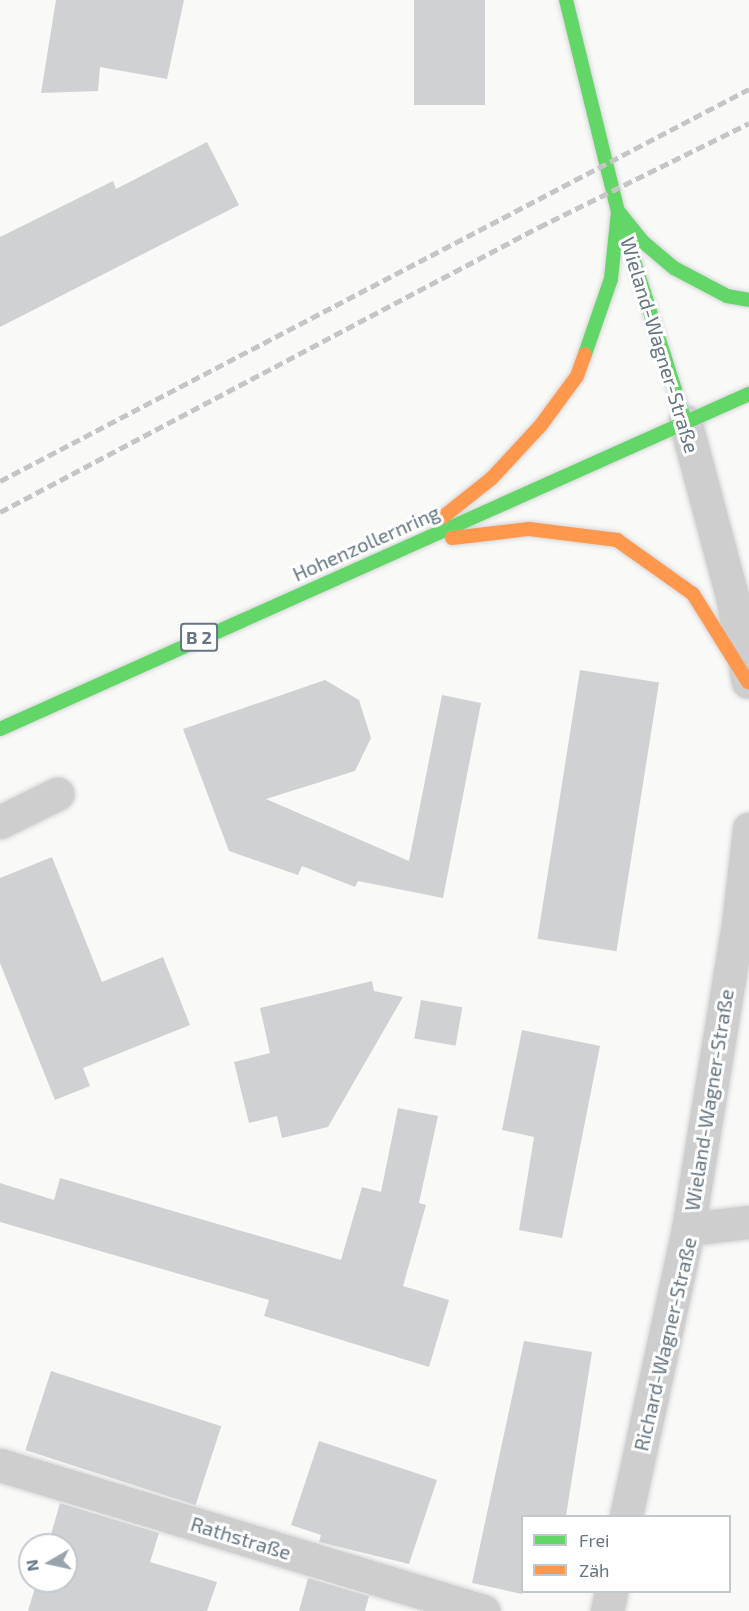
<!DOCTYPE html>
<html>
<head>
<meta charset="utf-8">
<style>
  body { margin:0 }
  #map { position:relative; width:749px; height:1611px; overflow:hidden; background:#f9f9f8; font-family:"Exo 2",sans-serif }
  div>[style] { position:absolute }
  .building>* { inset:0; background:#d0d1d2; transform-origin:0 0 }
  .roads { filter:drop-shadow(0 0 2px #d5d6d7) drop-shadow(0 0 2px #d5d6d7) }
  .street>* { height:33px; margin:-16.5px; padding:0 16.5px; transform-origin:16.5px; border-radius:16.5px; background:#cececf }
  .fast>* { height:14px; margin:-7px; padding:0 7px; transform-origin:7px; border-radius:7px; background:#63d668 }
  .slow>* { height:14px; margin:-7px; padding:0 7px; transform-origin:7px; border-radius:7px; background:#ff974d }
  .rail>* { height:4.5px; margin-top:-2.25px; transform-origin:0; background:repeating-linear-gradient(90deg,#c3c5c6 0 9px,transparent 0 13.5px) }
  span { translate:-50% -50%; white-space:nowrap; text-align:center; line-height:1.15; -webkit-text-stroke:6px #fff; paint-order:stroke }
  .shield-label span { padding:2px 4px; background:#fff; border:2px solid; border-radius:4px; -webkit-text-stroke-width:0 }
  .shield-label { font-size:18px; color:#657582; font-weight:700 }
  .street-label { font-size:20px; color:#657582 }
  .legend { position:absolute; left:521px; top:1515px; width:210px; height:78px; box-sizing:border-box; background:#fff; border:2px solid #c1c8cd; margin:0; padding:8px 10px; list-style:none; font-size:18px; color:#657582 }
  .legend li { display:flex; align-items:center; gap:12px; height:30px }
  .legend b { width:30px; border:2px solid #c1c8cd }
  .north { position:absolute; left:18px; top:1533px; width:60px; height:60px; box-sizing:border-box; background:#fff; border:2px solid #c1c8cd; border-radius:50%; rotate:261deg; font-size:16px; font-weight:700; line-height:24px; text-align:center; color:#657582 }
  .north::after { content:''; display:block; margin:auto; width:21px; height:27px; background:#99a3ab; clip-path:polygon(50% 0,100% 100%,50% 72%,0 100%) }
</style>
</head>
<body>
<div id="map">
  <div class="building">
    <div style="clip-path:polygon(56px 0,184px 0,167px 79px,100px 67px,98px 91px,41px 93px)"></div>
    <div style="left:414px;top:0;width:71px;height:105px"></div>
    <div style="clip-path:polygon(207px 142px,239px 205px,0 327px,0 237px,113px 181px,116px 189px)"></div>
    <div style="left:580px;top:670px;width:80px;height:272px;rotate:9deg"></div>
    <div style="clip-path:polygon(325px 680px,359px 700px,371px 738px,355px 771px,266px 799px,409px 861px,442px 695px,481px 703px,443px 898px,358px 881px,355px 887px,302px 866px,298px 875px,229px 851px,183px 729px)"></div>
    <div style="clip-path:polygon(52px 857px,102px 982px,163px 957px,190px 1025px,83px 1068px,90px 1086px,55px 1100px,0 963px,0 878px)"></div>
    <div style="clip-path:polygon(372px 981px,374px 991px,403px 997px,328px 1127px,282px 1138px,277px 1116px,249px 1123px,234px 1062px,270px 1053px,260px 1008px)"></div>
    <div style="left:421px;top:1000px;width:42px;height:39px;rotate:10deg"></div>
    <div style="clip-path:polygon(522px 1030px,600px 1046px,562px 1238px,519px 1230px,534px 1137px,502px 1130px)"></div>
    <div style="clip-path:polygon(398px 1108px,438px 1116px,419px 1203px,426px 1205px,403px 1286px,449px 1300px,429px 1367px,264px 1316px,269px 1300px,0 1222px,0 1183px,54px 1200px,60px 1178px,341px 1260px,362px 1187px,381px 1192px)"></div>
    <div style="clip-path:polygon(524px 1341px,592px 1352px,566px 1516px,522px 1516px,522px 1594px,472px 1583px)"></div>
    <div style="left:51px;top:1371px;width:179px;height:83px;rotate:18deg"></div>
    <div style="clip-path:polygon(319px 1441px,437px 1480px,409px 1564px,319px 1542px,321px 1535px,291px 1525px)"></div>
    <div style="clip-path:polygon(60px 1503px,159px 1533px,150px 1562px,217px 1582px,207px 1611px,28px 1611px,37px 1581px,66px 1581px,66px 1545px,48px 1545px)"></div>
    <div style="clip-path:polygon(308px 1578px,369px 1596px,365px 1611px,299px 1611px)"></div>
  </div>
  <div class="roads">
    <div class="street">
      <div style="left:685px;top:421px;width:181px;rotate:75deg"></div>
      <div style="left:732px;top:596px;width:87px;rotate:79.5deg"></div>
      <div style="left:0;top:822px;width:64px;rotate:-26.2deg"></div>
      <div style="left:688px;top:1229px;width:61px;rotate:-6.5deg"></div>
      <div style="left:0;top:1465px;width:505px;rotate:16.82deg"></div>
      <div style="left:626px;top:1516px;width:294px;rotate:-77.8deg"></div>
      <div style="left:688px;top:1229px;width:309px;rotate:-80.7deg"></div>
      <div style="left:738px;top:924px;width:96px;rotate:-83.4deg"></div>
      <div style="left:607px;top:1611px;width:19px;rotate:-78deg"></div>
    </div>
    <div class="fast">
      <div style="left:566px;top:0;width:217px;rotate:76.2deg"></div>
      <div style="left:618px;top:211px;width:220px;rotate:72.3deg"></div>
      <div style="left:618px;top:211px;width:38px;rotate:51deg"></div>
      <div style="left:642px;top:241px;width:42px;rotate:40.2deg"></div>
      <div style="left:674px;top:268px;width:60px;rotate:27.8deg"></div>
      <div style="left:727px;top:296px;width:22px;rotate:10deg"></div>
      <div style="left:585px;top:354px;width:79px;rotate:-70.9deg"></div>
      <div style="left:611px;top:279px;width:68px;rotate:-84.1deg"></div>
      <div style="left:0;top:729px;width:821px;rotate:-24.1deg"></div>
    </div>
    <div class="slow">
      <div style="left:443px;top:517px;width:61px;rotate:-38.4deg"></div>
      <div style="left:491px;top:479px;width:74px;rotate:-47.2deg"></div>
      <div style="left:541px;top:425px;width:61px;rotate:-53.7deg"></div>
      <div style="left:577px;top:376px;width:23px;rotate:-70deg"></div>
      <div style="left:452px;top:538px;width:78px;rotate:-6.7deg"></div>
      <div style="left:529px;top:529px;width:89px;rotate:7.1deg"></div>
      <div style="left:617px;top:540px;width:93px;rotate:35.4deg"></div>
      <div style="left:693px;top:594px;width:104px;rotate:58deg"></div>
    </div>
  </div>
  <div class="rail">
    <div style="left:0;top:481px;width:845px;rotate:-27.63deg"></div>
    <div style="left:0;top:512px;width:610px;rotate:-27.87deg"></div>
    <div style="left:539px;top:227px;width:234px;rotate:-26.3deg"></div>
  </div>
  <div class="shield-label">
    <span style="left:199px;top:637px">B 2</span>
  </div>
  <div class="street-label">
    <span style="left:660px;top:345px;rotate:73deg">Wieland-Wagner-Straße</span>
    <span style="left:366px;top:543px;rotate:-24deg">Hohenzollernring</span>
    <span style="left:709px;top:1100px;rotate:-81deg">Wieland-Wagner-Straße</span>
    <span style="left:665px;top:1344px;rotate:-77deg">Richard-Wagner-Straße</span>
    <span style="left:241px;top:1538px;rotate:17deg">Rathstraße</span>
  </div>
  <ul class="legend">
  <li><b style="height:8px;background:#63d668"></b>Frei</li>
  <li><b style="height:8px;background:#ff974d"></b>Zäh</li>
  </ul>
  <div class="north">N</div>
</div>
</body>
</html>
